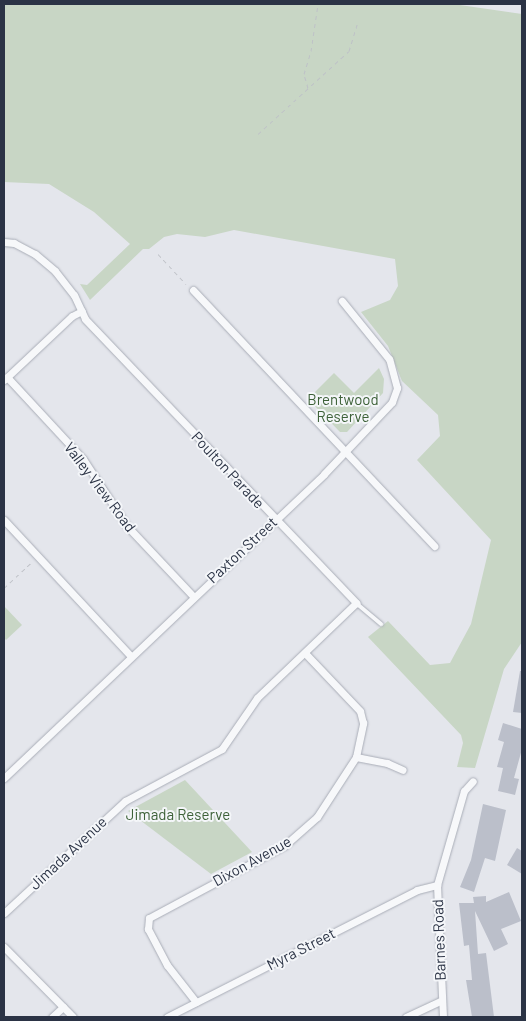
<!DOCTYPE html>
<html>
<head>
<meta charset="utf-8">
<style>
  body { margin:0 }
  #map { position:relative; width:526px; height:1021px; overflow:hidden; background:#e4e6ec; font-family:Barlow,sans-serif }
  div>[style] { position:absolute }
  .green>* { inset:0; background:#c8d6c5 }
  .building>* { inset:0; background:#bbbfca }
  .path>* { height:1px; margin-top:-0.5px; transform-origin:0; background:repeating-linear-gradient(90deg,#bec1c7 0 4px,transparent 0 8px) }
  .roads { filter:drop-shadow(0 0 1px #a9adb7) drop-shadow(0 0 1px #a9adb7) }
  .service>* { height:4px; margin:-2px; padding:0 2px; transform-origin:2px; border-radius:2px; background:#f7f8fa }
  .minor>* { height:7px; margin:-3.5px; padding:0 3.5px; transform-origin:3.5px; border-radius:3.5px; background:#f7f8fa }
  span { translate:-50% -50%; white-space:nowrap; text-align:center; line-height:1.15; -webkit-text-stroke:4px #f4f6f9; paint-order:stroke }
  .park-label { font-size:15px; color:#3d6138 }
  .street-label { font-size:15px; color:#2b3345 }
  .frame { position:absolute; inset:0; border:5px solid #2b3345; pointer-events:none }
</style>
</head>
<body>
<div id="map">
  <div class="green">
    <div style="clip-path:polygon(4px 4px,453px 4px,522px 14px,522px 642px,504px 669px,475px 768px,457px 767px,463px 743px,461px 735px,368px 637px,388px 621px,430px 665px,450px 663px,471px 624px,491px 540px,417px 460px,440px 436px,438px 415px,402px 381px,388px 346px,361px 312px,390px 300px,398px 286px,395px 259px,234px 230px,205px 237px,177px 234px,164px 237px,149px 249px,143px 249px,90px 300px,80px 284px,87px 285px,130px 244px,94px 212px,49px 184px,4px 182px)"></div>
    <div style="clip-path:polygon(379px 368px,384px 379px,383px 393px,347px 432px,340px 432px,308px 399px,334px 373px,354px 393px)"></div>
    <div style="clip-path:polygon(4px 606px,22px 625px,6px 640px,4px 638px)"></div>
    <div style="clip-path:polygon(185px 780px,252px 852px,211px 874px,128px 811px)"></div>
  </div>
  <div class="building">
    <div style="clip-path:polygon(520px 671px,522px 671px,522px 713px,513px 712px)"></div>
    <div style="clip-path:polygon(503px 723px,522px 729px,522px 749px,514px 778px,519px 779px,515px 795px,498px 791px,503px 768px,497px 767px,504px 742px,498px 740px)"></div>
    <div style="clip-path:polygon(483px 804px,506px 810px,495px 861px,485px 858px,474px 892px,460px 887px,471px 860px)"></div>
    <div style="clip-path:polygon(517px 848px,522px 851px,522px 874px,507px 865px)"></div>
    <div style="clip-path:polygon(509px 892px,521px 921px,501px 929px,508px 944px,494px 951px,475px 911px,478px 954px,486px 953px,494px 1017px,472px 1017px,466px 980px,472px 980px,469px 945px,464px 946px,459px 903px,474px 903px,473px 897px,486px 896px,486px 902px)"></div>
  </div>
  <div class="path">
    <div style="left:308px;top:88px;width:15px;rotate:-106deg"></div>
    <div style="left:304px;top:74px;width:24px;rotate:-73deg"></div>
    <div style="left:311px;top:51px;width:48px;rotate:-81.5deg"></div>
    <div style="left:258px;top:134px;width:123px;rotate:-42.4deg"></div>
    <div style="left:349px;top:51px;width:31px;rotate:-73deg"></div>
    <div style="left:158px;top:254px;width:41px;rotate:47deg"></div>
    <div style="left:4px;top:588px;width:38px;rotate:-43deg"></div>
  </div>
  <div class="roads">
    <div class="service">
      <div style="left:356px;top:603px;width:33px;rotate:40deg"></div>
    </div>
    <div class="minor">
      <div style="left:4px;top:242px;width:10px;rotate:6deg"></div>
      <div style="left:14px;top:243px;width:24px;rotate:28deg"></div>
      <div style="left:35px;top:254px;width:26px;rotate:40deg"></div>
      <div style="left:55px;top:271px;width:31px;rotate:52deg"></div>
      <div style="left:74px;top:295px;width:26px;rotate:65deg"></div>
      <div style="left:85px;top:319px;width:393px;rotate:46.3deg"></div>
      <div style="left:356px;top:603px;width:137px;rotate:136.2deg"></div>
      <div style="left:257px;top:698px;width:62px;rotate:124.5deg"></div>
      <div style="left:222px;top:749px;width:110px;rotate:151.8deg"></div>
      <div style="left:125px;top:801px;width:165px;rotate:137.2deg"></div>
      <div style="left:193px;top:290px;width:352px;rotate:46.7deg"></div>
      <div style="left:7px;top:377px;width:112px;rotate:47.2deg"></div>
      <div style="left:83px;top:459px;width:80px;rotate:56.7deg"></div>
      <div style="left:127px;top:526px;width:96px;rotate:46.7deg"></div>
      <div style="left:4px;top:380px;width:93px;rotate:-43.3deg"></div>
      <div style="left:72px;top:316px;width:11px;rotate:-27deg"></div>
      <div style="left:4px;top:520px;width:186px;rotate:47deg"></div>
      <div style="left:356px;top:757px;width:32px;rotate:11deg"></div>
      <div style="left:387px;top:763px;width:17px;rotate:24deg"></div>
      <div style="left:4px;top:778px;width:441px;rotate:-43.5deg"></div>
      <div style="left:324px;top:474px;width:99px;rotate:-46.6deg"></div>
      <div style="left:392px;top:402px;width:15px;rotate:-70deg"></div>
      <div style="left:397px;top:388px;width:30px;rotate:-105deg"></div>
      <div style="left:389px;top:359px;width:75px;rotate:-129deg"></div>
      <div style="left:4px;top:947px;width:98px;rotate:45.4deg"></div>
      <div style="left:196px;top:1002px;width:47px;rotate:-128.1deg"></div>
      <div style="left:167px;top:965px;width:41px;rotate:-117.8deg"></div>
      <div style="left:148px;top:929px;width:11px;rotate:-85deg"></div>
      <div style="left:149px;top:918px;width:153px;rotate:-28.1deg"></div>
      <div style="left:284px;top:846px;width:44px;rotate:-41.3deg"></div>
      <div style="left:317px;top:817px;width:72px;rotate:-57deg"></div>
      <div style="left:356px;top:757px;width:35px;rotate:-78deg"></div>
      <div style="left:363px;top:723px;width:12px;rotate:-104deg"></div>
      <div style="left:360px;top:711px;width:80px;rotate:-133.5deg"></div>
      <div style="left:52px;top:1017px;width:15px;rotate:-42deg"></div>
      <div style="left:167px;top:1017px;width:280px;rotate:-26.9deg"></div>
      <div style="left:417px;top:890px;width:21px;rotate:-14deg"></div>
      <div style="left:406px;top:1017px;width:38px;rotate:-25deg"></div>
      <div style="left:443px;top:1017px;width:132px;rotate:-92.6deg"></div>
      <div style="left:437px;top:885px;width:98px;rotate:-74deg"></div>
      <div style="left:464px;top:791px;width:13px;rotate:-48deg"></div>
    </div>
  </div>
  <div class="park-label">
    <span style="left:343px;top:408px">Brentwood<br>Reserve</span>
    <span style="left:178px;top:815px">Jimada Reserve</span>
  </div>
  <div class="street-label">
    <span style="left:228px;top:470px;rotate:47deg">Poulton Parade</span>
    <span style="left:100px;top:487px;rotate:53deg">Valley View Road</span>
    <span style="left:242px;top:550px;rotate:-43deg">Paxton Street</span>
    <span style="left:68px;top:853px;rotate:-43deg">Jimada Avenue</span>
    <span style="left:252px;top:861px;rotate:-29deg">Dixon Avenue</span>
    <span style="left:439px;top:940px;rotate:-92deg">Barnes Road</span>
    <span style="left:301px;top:949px;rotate:-27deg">Myra Street</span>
  </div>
  <div class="frame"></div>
</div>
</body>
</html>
